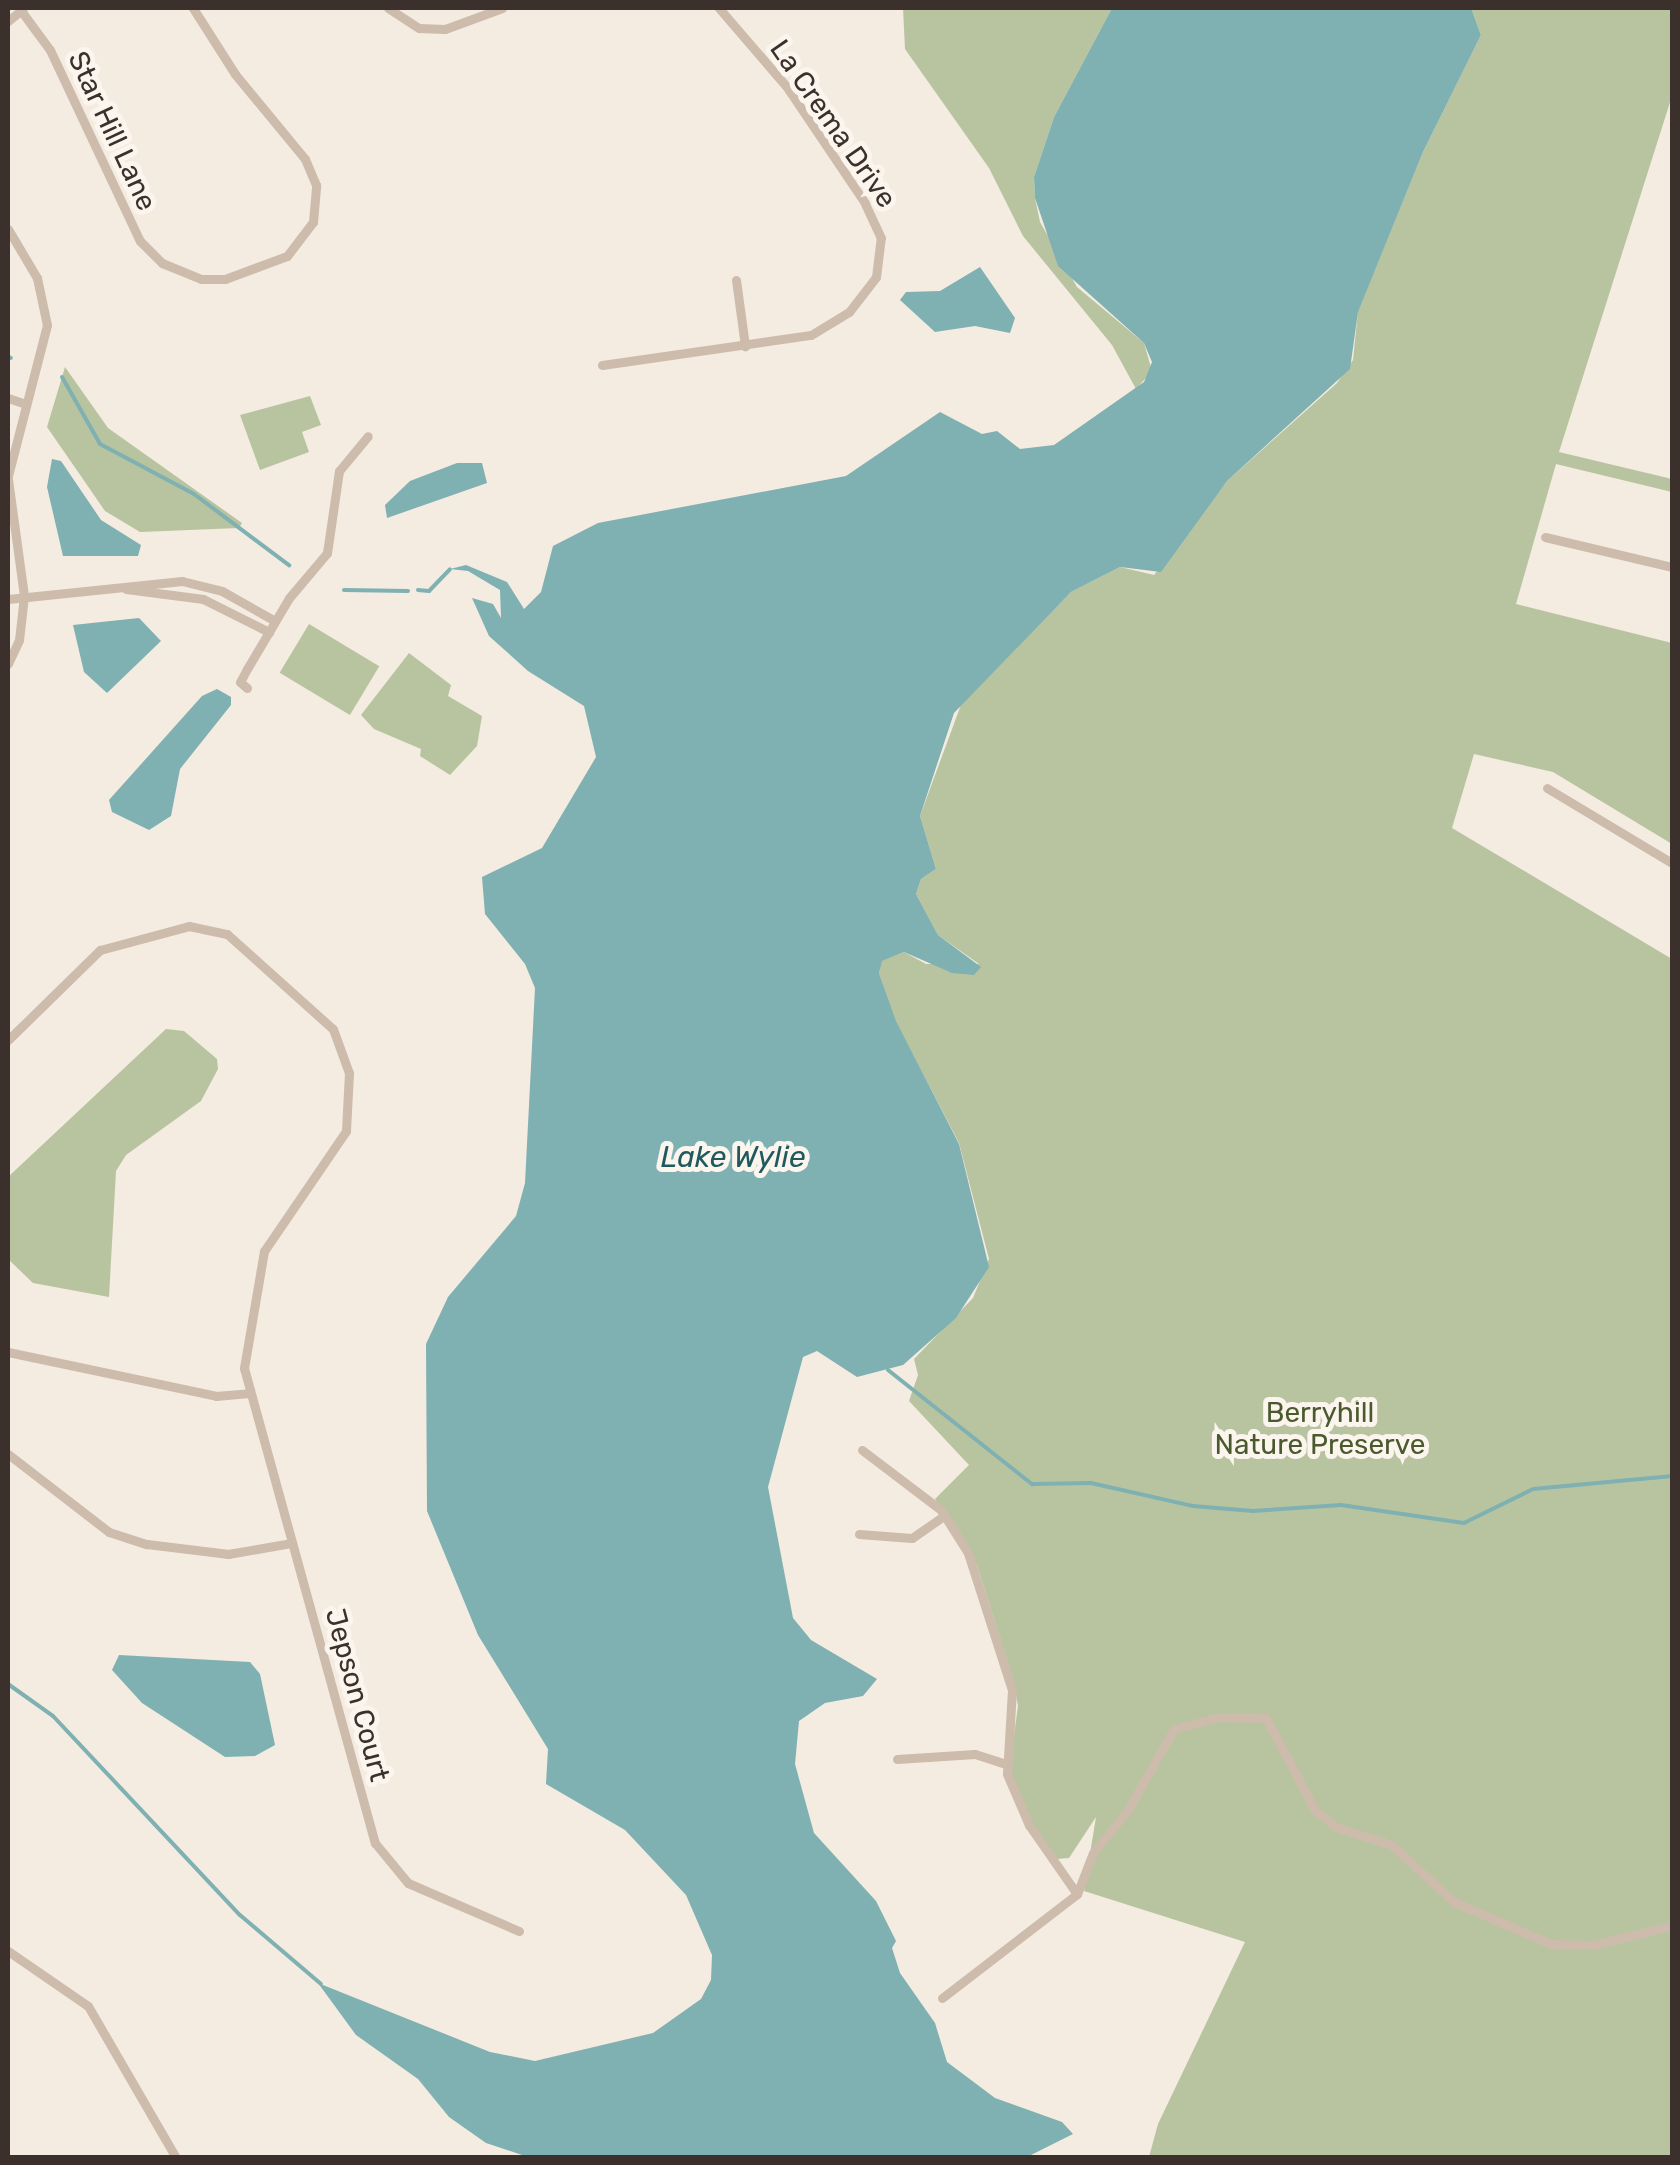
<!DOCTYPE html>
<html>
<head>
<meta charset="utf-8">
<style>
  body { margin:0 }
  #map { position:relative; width:1680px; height:2165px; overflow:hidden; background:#f4ebe1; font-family:Rubik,sans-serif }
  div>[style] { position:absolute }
  .green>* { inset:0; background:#b8c4a0; transform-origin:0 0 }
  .water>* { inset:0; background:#7fb0b2 }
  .stream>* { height:4px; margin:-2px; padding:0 2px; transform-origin:2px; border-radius:2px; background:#7fb0b2 }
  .street>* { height:9px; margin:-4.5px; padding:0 4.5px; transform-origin:4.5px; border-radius:4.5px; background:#cdbbac }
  span { translate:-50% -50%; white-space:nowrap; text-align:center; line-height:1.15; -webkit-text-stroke:10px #fbf5ee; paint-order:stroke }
  .street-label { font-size:28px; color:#3b302b }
  .park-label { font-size:28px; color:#4a5a2e }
  .water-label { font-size:30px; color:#1f5a5e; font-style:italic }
  .frame { position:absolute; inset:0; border:10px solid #3b302b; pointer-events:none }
</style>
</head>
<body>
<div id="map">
  <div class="green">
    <div style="clip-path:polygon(903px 8px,1112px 8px,1054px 117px,1034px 177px,1035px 198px,1040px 222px,1077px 287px,1144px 343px,1152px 371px,1136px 389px,1112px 345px,1023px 236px,989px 168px,905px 49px)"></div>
    <div style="clip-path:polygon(1471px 8px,1672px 8px,1672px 96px,1559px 452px,1672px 479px,1672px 492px,1556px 464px,1516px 604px,1672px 643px,1672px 844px,1553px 772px,1474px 754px,1452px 828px,1672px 959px,1672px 2157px,1149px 2157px,1158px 2124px,1245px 1942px,1084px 1891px,1096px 1817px,1069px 1858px,1057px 1859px,1027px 1817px,1009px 1771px,1018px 1706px,1013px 1679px,977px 1565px,935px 1499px,969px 1465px,909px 1401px,918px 1375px,914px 1359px,973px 1298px,989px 1259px,959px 1143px,896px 1022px,879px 973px,881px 961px,904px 952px,926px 964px,979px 964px,938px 935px,916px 894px,921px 879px,936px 869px,920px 816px,962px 702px,1071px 592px,1120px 567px,1154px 575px,1227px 481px,1337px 383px,1353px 360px,1358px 311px,1423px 152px,1481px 35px)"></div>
    <div style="clip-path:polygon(65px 367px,108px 428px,242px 523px,239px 528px,140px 532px,105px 511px,47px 427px)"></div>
    <div style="clip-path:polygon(310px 396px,321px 425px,302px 432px,309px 452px,260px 470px,240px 415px)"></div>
    <div style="left:309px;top:624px;width:82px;height:57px;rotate:31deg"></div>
    <div style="clip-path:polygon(409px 653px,451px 685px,448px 696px,482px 716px,477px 746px,450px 775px,420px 756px,421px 749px,374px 729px,361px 715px)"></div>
    <div style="clip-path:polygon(166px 1029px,184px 1031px,217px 1059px,218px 1069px,201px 1101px,126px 1155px,116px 1171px,109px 1297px,33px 1283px,8px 1259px,8px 1177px)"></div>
  </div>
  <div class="water">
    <div style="clip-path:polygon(1112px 8px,1471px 8px,1481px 35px,1423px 152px,1358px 312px,1350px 369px,1227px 481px,1161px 572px,1120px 567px,1071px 592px,954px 713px,920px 816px,936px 869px,921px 879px,916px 894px,938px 935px,981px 967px,974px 975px,952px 973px,904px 952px,882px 961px,879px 973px,896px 1021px,959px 1144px,989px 1267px,956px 1318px,903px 1365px,857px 1377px,817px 1351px,803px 1357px,768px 1487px,793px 1618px,811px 1640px,877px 1679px,863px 1696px,825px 1703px,799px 1721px,795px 1764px,814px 1833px,876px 1901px,896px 1941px,892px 1948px,900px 1973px,935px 2023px,947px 2062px,995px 2098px,1062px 2122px,1073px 2134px,1025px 2158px,528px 2157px,486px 2143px,449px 2117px,418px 2079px,356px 2035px,318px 1983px,490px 2052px,535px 2061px,653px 2033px,701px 1999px,711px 1980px,712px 1955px,686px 1895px,625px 1830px,546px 1784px,548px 1749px,478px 1635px,427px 1511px,426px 1344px,448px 1297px,516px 1216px,525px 1183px,535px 988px,525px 964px,485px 914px,482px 877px,542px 848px,596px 757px,584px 706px,528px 671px,489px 636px,472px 598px,493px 604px,501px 618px,500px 590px,468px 571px,450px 569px,466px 565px,507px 582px,524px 609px,541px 592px,553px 546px,598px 523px,846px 476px,940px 412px,982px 434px,997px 431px,1020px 449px,1054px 445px,1144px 382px,1152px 362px,1144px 343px,1058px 266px,1035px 198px,1034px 177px,1054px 117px)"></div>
    <div style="clip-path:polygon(980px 267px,1015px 318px,1010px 333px,975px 326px,935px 332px,900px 300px,906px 292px,940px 291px)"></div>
    <div style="clip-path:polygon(52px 459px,61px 461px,101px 520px,141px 545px,138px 556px,63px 556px,47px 487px)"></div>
    <div style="clip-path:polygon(457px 463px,482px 463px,487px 483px,387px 518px,385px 505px,410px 481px)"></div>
    <div style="clip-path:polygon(139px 618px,161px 641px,107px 693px,84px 672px,73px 625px)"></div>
    <div style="clip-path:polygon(217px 689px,231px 697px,231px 705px,180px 769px,171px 816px,149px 830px,112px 812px,109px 800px,202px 696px)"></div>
    <div style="clip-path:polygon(119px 1655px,250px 1662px,260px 1674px,275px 1745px,255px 1756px,225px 1757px,142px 1703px,112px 1670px)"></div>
  </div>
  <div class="stream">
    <div style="left:8px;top:357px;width:3px;rotate:18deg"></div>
    <div style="left:62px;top:377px;width:77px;rotate:60.4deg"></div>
    <div style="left:100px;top:444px;width:106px;rotate:28deg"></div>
    <div style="left:194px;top:494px;width:119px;rotate:36.8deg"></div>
    <div style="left:344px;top:590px;width:64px;rotate:0.9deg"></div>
    <div style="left:418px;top:590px;width:11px;rotate:5deg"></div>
    <div style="left:429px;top:591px;width:30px;rotate:-46deg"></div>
    <div style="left:888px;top:1370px;width:184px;rotate:38.4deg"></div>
    <div style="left:1032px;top:1484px;width:59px;rotate:-1deg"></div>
    <div style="left:1091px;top:1483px;width:105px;rotate:12.7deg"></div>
    <div style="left:1193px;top:1506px;width:60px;rotate:4.8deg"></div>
    <div style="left:1253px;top:1511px;width:88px;rotate:-3.9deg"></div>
    <div style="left:1341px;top:1505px;width:124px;rotate:8.3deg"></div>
    <div style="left:1464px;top:1523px;width:77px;rotate:-26.2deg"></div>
    <div style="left:1533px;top:1489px;width:140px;rotate:-5.3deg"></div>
    <div style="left:8px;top:1684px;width:55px;rotate:35.4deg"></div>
    <div style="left:53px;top:1716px;width:273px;rotate:46.8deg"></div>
    <div style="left:240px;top:1915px;width:106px;rotate:40.4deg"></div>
  </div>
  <div class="street">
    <div style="left:19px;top:8px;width:52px;rotate:53.6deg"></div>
    <div style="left:50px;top:50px;width:211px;rotate:64.8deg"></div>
    <div style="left:140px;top:241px;width:31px;rotate:45deg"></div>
    <div style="left:162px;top:263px;width:42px;rotate:22.3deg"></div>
    <div style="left:201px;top:279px;width:24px"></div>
    <div style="left:225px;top:279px;width:66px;rotate:-20.4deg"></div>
    <div style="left:287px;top:256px;width:43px;rotate:-52.6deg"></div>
    <div style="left:313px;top:222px;width:37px;rotate:-85deg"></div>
    <div style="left:316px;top:185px;width:28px;rotate:-113deg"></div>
    <div style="left:305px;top:159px;width:110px;rotate:-129.5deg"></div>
    <div style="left:235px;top:74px;width:78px;rotate:-122.5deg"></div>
    <div style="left:388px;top:8px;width:37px;rotate:33deg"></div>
    <div style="left:419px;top:28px;width:26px;rotate:2deg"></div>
    <div style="left:445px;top:29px;width:61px;rotate:-20.2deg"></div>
    <div style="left:8px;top:21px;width:19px;rotate:-39deg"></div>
    <div style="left:8px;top:229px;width:57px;rotate:59.4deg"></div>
    <div style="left:37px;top:278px;width:48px;rotate:78deg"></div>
    <div style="left:47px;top:325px;width:156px;rotate:104.5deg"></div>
    <div style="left:736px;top:280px;width:67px;rotate:82.2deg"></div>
    <div style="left:602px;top:365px;width:211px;rotate:-8.2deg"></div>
    <div style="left:811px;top:335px;width:44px;rotate:-31.2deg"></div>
    <div style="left:849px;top:312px;width:44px;rotate:-52.4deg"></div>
    <div style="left:876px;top:277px;width:39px;rotate:-83deg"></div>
    <div style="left:881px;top:238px;width:38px;rotate:-115deg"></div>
    <div style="left:865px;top:203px;width:141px;rotate:-124deg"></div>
    <div style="left:786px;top:86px;width:103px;rotate:-130.7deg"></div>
    <div style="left:8px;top:398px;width:18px;rotate:19deg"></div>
    <div style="left:8px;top:479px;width:118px;rotate:82.2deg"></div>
    <div style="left:24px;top:596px;width:44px;rotate:96.5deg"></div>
    <div style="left:19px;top:640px;width:26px;rotate:115deg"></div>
    <div style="left:1545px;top:537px;width:130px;rotate:13.3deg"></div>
    <div style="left:126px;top:589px;width:78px;rotate:7.4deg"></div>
    <div style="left:203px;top:599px;width:74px;rotate:26.6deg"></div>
    <div style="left:8px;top:599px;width:175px;rotate:-5.9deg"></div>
    <div style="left:182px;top:581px;width:41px;rotate:14deg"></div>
    <div style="left:222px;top:591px;width:61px;rotate:29.5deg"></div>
    <div style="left:247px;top:688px;width:9px;rotate:-139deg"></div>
    <div style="left:240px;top:682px;width:15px;rotate:-62deg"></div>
    <div style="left:247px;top:669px;width:82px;rotate:-59.4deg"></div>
    <div style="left:289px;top:598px;width:59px;rotate:-49.8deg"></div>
    <div style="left:327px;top:553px;width:83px;rotate:-81.7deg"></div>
    <div style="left:339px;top:471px;width:45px;rotate:-50.4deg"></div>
    <div style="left:1547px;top:788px;width:146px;rotate:31deg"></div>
    <div style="left:8px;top:1040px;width:129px;rotate:-44.4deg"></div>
    <div style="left:100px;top:950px;width:92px;rotate:-15.1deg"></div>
    <div style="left:189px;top:926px;width:39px;rotate:12deg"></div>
    <div style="left:227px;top:934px;width:142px;rotate:41.9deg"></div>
    <div style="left:333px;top:1029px;width:47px;rotate:70deg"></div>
    <div style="left:349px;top:1073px;width:58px;rotate:93deg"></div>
    <div style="left:346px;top:1131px;width:145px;rotate:124.3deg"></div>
    <div style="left:264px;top:1251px;width:119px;rotate:99.7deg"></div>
    <div style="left:244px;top:1368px;width:493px;rotate:74.6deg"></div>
    <div style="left:375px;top:1843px;width:52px;rotate:50.5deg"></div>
    <div style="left:408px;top:1883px;width:121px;rotate:23.4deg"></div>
    <div style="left:8px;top:1352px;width:213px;rotate:11.9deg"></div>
    <div style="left:216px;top:1396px;width:33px;rotate:-5deg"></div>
    <div style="left:862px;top:1450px;width:99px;rotate:37.2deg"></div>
    <div style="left:941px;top:1510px;width:51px;rotate:57.9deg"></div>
    <div style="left:968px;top:1553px;width:144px;rotate:72.2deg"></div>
    <div style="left:1012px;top:1690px;width:84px;rotate:93.4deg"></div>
    <div style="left:1007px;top:1774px;width:56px;rotate:66.7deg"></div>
    <div style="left:1029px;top:1825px;width:84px;rotate:55.2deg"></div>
    <div style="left:8px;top:1454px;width:128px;rotate:37.7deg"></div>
    <div style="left:109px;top:1532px;width:40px;rotate:18deg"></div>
    <div style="left:147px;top:1544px;width:82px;rotate:7deg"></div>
    <div style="left:228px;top:1554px;width:65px;rotate:-9.8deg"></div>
    <div style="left:859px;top:1534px;width:53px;rotate:4.3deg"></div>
    <div style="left:912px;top:1538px;width:40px;rotate:-34.9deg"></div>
    <div style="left:897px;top:1759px;width:78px;rotate:-3.7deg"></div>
    <div style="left:975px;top:1754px;width:32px;rotate:18deg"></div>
    <div style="left:8px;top:1951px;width:97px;rotate:34.5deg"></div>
    <div style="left:88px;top:2006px;width:176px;rotate:59.9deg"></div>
    <div style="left:942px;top:1998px;width:170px;rotate:-37.6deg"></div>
    <div style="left:1077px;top:1894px;width:44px;rotate:-68.7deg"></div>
    <div style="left:1093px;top:1853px;width:54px;rotate:-51deg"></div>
    <div style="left:1127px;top:1811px;width:95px;rotate:-60.2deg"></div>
    <div style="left:1174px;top:1729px;width:47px;rotate:-14.9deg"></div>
    <div style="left:1219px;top:1717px;width:47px;rotate:1.2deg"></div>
    <div style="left:1266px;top:1718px;width:104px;rotate:62deg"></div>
    <div style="left:1315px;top:1810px;width:27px;rotate:39deg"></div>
    <div style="left:1336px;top:1827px;width:59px;rotate:17.8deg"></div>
    <div style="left:1392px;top:1845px;width:84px;rotate:42.6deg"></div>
    <div style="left:1454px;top:1902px;width:106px;rotate:23.4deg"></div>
    <div style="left:1551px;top:1944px;width:41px;rotate:1.4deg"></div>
    <div style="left:1592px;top:1945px;width:82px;rotate:-13.4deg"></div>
  </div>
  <div class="street-label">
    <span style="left:833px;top:124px;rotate:55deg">La Crema Drive</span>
    <span style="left:112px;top:131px;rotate:65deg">Star Hill Lane</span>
    <span style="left:357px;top:1695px;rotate:75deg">Jepson Court</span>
  </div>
  <div class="park-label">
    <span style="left:1320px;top:1429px">Berryhill<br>Nature Preserve</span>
  </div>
  <div class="water-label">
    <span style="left:733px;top:1157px">Lake Wylie</span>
  </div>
  <div class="frame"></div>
</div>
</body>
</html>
